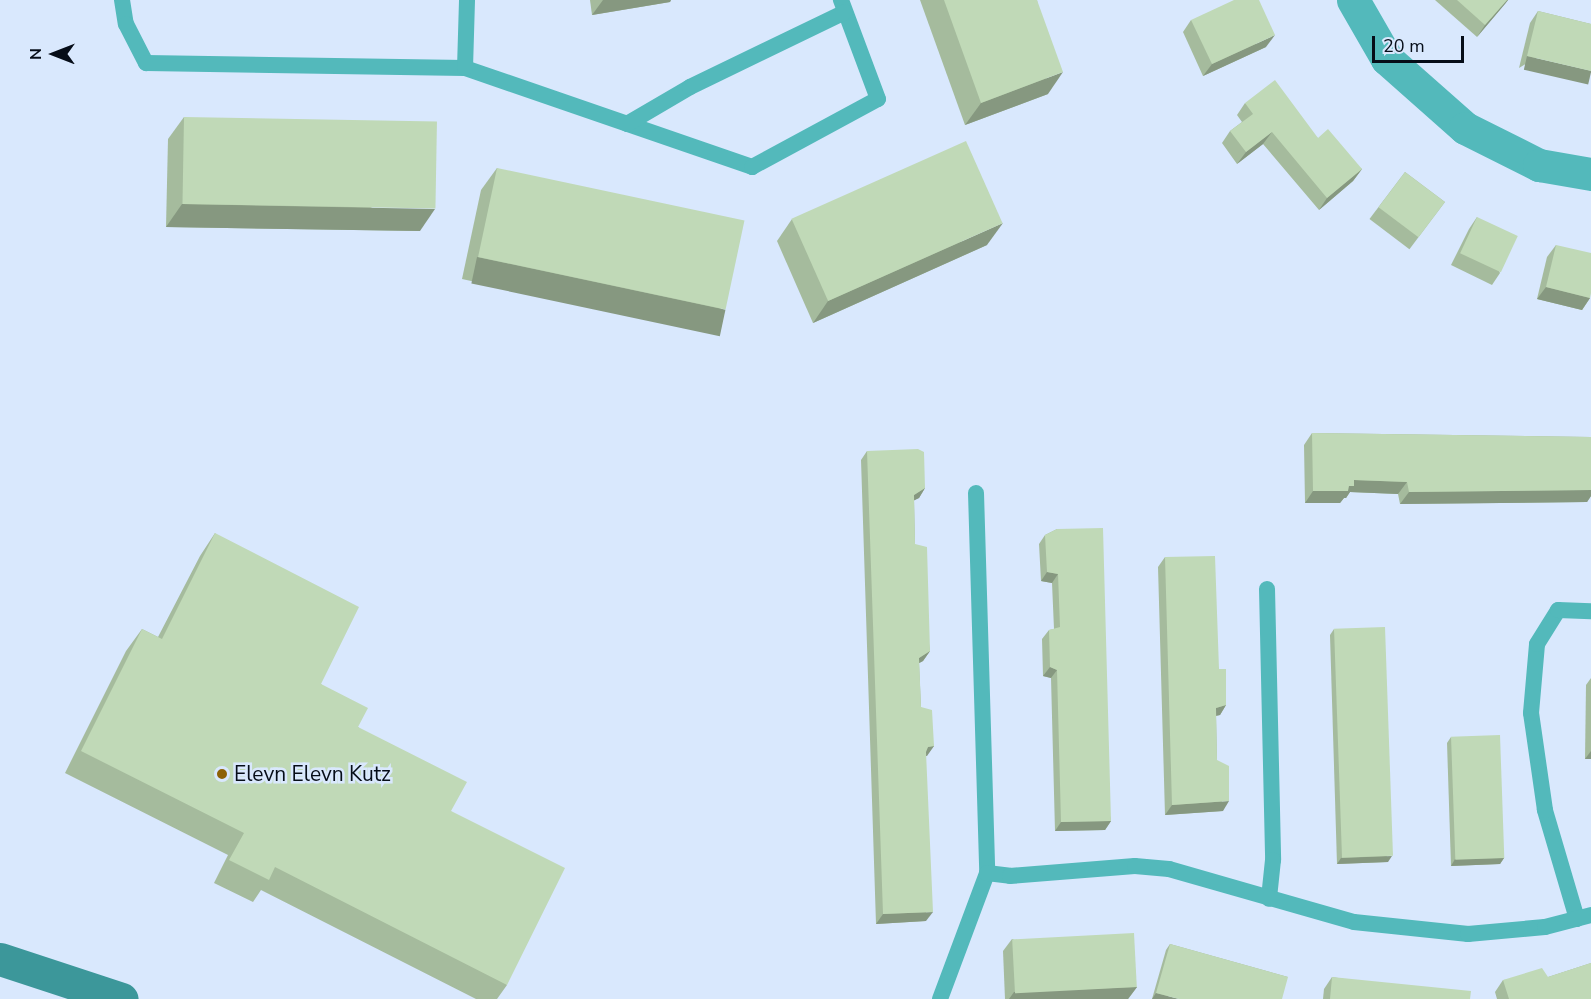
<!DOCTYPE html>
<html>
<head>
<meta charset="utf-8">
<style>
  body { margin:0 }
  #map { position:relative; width:1591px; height:999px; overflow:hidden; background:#d9e8fd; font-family:"Nunito Sans",sans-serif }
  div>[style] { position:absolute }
  .lane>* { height:16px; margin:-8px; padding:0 8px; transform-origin:8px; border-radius:8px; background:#53b9bb }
  .street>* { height:33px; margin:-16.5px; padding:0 16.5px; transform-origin:16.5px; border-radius:16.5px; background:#53b9bb }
  .secondary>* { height:33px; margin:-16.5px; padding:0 16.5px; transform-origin:16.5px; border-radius:16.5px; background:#3c979a }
  .wall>* { inset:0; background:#a5bb9d; transform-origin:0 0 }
  .shaded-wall>* { inset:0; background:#869880; transform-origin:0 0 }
  .building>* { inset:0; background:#c0d9b7; transform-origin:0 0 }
  .dots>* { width:16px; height:16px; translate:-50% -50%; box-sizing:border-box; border:3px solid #d9e8fd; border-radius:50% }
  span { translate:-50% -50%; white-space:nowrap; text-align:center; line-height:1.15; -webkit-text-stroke:5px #d9e8fd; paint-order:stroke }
  .poi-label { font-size:21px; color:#060d18 }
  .left { translate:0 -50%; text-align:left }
  .north { position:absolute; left:24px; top:24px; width:60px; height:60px; -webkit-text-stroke:4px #d9e8fd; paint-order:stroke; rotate:270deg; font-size:16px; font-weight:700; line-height:24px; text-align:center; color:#060d18 }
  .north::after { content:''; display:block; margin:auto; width:21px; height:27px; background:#060d18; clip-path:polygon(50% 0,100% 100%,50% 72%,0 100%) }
  .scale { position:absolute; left:1372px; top:36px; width:92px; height:27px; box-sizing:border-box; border:3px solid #060d18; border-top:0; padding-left:8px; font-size:18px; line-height:21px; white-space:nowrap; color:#060d18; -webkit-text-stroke:4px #d9e8fd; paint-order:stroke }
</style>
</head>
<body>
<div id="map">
  <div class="lane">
    <div style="left:122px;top:0;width:24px;rotate:81deg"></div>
    <div style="left:126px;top:24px;width:44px;rotate:62.9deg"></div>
    <div style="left:146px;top:63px;width:319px;rotate:0.9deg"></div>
    <div style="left:465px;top:68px;width:304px;rotate:19deg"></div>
    <div style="left:752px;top:167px;width:143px;rotate:-28.4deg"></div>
    <div style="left:878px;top:99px;width:106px;rotate:-110.5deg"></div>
    <div style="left:465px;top:68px;width:68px;rotate:-88.3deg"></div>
    <div style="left:627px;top:124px;width:73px;rotate:-30.4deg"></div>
    <div style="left:690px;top:87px;width:172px;rotate:-25.8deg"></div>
    <div style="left:976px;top:493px;width:380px;rotate:88.3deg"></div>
    <div style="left:1267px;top:589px;width:271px;rotate:88.7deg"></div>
    <div style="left:1273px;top:860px;width:39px;rotate:96deg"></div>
    <div style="left:1577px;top:919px;width:114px;rotate:-106.4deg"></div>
    <div style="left:1545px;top:810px;width:98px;rotate:-98.2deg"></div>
    <div style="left:1531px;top:713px;width:69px;rotate:-85deg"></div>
    <div style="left:1537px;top:644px;width:40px;rotate:-58deg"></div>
    <div style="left:1558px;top:610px;width:33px;rotate:2deg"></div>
    <div style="left:940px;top:999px;width:134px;rotate:-69.5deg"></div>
    <div style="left:987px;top:873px;width:23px;rotate:7deg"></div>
    <div style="left:1010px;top:876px;width:125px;rotate:-4.6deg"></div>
    <div style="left:1135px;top:866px;width:34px;rotate:5deg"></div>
    <div style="left:1169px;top:869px;width:192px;rotate:16deg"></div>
    <div style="left:1354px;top:922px;width:115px;rotate:6deg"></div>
    <div style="left:1468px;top:934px;width:77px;rotate:-5.2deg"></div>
    <div style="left:1545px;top:927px;width:48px;rotate:-14.6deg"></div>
  </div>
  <div class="street">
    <div style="left:1353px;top:0;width:68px;rotate:60deg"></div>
    <div style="left:1387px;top:59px;width:104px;rotate:41.5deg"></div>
    <div style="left:1465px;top:128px;width:83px;rotate:26.6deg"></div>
    <div style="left:1539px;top:165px;width:53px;rotate:9.8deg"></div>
  </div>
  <div class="secondary">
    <div style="left:0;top:959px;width:128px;rotate:18.2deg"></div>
  </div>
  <div class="wall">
    <div style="clip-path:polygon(590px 0,671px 0,670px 2px,592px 15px)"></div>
    <div style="clip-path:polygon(920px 0,1037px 0,1048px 94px,965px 125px)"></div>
    <div style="clip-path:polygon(1435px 0,1508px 0,1477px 37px)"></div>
    <div style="clip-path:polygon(1538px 11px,1591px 24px,1519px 68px,1530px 23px)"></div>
    <div style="clip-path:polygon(1191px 20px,1266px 47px,1203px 76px,1183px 32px)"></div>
    <div style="clip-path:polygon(1245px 103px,1318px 138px,1362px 169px,1353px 181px,1319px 210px,1263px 144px,1237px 164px,1222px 143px,1230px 131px,1242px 122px,1237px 115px)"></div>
    <div style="clip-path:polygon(184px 117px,420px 231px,166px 227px,168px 139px)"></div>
    <div style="clip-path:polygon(497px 168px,725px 311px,709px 333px,462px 279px,481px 190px)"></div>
    <div style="left:1405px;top:172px;width:50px;height:59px;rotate:37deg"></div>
    <div style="clip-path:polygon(1477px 217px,1500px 273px,1492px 285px,1451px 265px,1469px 229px)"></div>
    <div style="clip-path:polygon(792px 219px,987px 245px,813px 323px,777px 241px)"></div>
    <div style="clip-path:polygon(1556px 245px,1590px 298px,1582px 310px,1537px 299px,1547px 257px)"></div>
    <div style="clip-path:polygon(1312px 433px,1591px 437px,1591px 496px,1587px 502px,1400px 504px,1398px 494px,1350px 492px,1346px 498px,1344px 498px,1340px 503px,1305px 503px,1304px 445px)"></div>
    <div style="clip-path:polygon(867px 451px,925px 488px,919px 498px,914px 500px,915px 544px,930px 651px,923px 661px,919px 663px,921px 707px,934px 746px,926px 756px,926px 921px,876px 924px,861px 460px)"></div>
    <div style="clip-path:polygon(1057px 529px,1111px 821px,1105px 830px,1055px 831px,1051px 678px,1043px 676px,1042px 639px,1049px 630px,1054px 629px,1052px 583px,1041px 581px,1039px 544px,1045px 535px)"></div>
    <div style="clip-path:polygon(215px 533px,321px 684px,358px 727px,451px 811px,507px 985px,497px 999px,476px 999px,261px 890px,253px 902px,214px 883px,228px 855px,65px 773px,126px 651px,142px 629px,158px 637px,200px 556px)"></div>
    <div style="clip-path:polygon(1165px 557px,1219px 669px,1226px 705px,1220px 715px,1216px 716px,1217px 760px,1223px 811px,1165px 815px,1158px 567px)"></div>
    <div style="clip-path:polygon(1334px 629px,1388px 862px,1337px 864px,1330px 635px)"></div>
    <div style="clip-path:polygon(1591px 678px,1591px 759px,1585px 759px,1586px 685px)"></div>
    <div style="clip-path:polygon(1451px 737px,1504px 858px,1500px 864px,1451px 866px,1447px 743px)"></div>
    <div style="clip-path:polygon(1012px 939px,1137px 987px,1128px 999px,1005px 999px,1003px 951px)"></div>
    <div style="clip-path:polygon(1170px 944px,1288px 977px,1152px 999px,1166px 950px)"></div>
    <div style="clip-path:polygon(1591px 961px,1591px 999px,1497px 999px,1495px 992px,1503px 980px,1548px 977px,1591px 963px)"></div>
    <div style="clip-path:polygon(1332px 977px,1470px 999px,1323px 999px,1324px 989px)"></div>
  </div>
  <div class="shaded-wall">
    <div style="clip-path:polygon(603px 0,671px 0,670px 2px,592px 15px)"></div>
    <div style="clip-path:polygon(1507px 0,1508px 0,1505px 4px,1477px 37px,1485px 25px)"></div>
    <div style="clip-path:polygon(1275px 35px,1266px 47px,1203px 76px,1212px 64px)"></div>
    <div style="left:1527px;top:56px;width:66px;height:14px;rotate:13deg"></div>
    <div style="clip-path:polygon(1063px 72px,1048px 94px,965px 125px,981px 103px)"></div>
    <div style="clip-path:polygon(1272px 132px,1263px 144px,1237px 164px,1246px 152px)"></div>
    <div style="clip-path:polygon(1362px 169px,1353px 181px,1319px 210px,1327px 198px)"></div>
    <div style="clip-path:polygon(182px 204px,435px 209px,420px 231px,166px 227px)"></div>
    <div style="clip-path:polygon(1003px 223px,987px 245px,813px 323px,828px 301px)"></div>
    <div style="left:477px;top:257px;width:254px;height:27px;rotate:12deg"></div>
    <div style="clip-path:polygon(1546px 287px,1590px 298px,1582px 310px,1537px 299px)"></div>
    <div style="clip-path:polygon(1354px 480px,1407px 482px,1398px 494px,1350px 492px,1346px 498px,1344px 498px,1340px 503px,1305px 503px,1313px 491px)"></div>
    <div style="clip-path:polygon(925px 488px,919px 498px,907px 504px,914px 495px)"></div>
    <div style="clip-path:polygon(1591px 490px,1591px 496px,1587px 502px,1400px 504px,1409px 492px)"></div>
    <div style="clip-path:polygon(1047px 572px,1058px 574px,1052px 583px,1041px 581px)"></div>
    <div style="clip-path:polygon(930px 651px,923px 661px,912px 667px,919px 658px)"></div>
    <div style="clip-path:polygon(1050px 667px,1057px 670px,1051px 678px,1043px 676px)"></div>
    <div style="clip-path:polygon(1226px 705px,1220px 715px,1209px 717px,1216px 708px)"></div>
    <div style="clip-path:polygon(934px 746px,927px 756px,921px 756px,928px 747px)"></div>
    <div style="clip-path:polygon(1591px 751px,1591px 759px,1585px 759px)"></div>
    <div style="clip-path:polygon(1229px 801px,1223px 811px,1165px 815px,1172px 805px)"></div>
    <div style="clip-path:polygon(1111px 821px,1105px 830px,1055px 831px,1061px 822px)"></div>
    <div style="clip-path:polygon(1392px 856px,1388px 862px,1337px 864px,1341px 858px)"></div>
    <div style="clip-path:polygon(1504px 858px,1500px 864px,1451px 866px,1455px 859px)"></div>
    <div style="clip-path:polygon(933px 912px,926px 921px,876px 924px,883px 914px)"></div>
    <div style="clip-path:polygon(1137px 987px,1128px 999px,1009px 999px,1014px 992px)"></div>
    <div style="clip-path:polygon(1156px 993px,1179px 999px,1152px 999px)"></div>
  </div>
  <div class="building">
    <div style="clip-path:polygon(944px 0,1037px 0,1063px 72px,981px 103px)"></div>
    <div style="clip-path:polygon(1234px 0,1259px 0,1275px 35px,1212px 64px,1191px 20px)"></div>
    <div style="clip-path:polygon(1457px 0,1507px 0,1485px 25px)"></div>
    <div style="clip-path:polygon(1538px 11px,1591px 24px,1591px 71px,1527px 56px)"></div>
    <div style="clip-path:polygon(1275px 80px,1318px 138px,1328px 129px,1362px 169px,1327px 198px,1272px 132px,1246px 152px,1230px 131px,1253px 114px,1245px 103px)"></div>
    <div style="left:184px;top:117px;width:253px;height:87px;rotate:1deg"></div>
    <div style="left:966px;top:141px;width:90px;height:191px;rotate:66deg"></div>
    <div style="left:497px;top:168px;width:253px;height:91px;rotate:12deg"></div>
    <div style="left:1405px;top:172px;width:50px;height:44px;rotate:37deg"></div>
    <div style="left:1477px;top:217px;width:45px;height:40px;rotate:25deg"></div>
    <div style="clip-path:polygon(1556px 245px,1591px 253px,1591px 293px,1590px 298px,1546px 287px)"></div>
    <div style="clip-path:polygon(1312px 433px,1591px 437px,1591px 490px,1409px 492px,1407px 482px,1354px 480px,1354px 486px,1349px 486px,1348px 491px,1313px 491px)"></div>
    <div style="clip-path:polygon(918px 449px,924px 452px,925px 488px,914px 495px,915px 544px,927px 547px,930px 651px,919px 658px,921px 707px,932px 710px,934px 746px,928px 747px,926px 752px,933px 912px,883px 914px,867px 451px)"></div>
    <div style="clip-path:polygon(1103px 528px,1111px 821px,1061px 822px,1057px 670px,1050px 667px,1049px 630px,1060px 627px,1058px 574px,1047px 572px,1045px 535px,1057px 529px)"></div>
    <div style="clip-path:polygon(215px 533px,359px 607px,321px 684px,368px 708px,358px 727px,467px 782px,451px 811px,565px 868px,507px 985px,275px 867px,269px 880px,229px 860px,244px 833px,81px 751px,142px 629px,162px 639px)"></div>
    <div style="clip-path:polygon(1215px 556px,1219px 669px,1226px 669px,1226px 705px,1216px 708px,1217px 760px,1229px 766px,1229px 801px,1172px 805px,1165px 557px)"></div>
    <div style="left:1385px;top:627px;width:229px;height:51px;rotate:88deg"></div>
    <div style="left:1500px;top:735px;width:123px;height:49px;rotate:88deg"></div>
    <div style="left:1134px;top:933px;width:54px;height:122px;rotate:87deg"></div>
    <div style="clip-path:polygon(1170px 944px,1288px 977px,1282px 999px,1179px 999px,1156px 993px)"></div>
    <div style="clip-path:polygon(1591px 963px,1591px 999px,1509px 999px,1503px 980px,1542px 968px,1548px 977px)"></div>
    <div style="clip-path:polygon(1332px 977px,1471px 991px,1470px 999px,1330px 999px)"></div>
  </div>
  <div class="dots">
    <div style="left:222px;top:774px;background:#8d6207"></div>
  </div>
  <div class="poi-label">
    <span class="left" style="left:234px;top:774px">Elevn Elevn Kutz</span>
  </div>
  <div class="north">N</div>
  <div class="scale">20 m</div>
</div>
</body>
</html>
